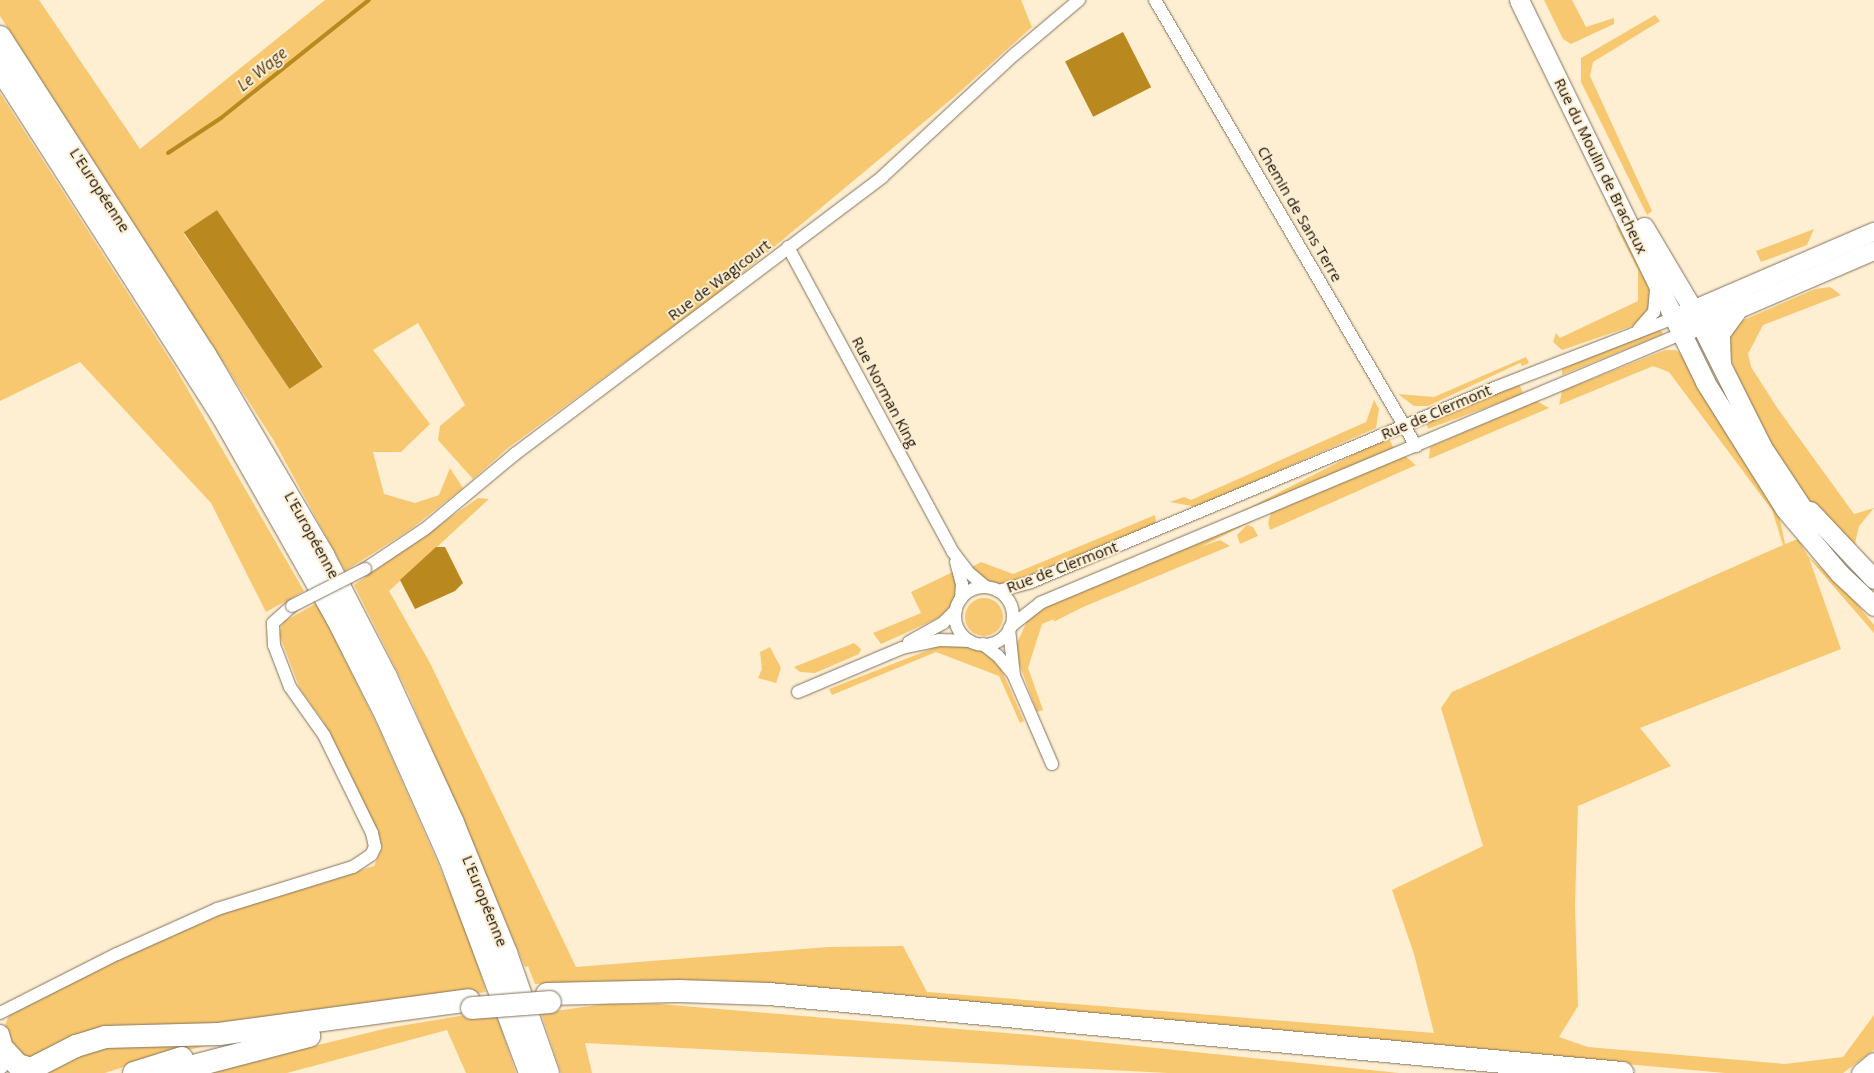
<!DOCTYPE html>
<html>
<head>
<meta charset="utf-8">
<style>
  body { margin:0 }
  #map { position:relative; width:1874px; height:1073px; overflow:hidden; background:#feeed2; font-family:"Open Sans",sans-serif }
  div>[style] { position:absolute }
  .green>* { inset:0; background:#f8c870; transform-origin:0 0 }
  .round { border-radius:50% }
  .water>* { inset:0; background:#b9881e; transform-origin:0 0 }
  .stream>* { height:4px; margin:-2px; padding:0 2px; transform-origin:2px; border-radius:2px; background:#b9881e }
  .roads { filter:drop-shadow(0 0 1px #82735b) drop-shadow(0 0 1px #82735b) }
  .street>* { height:12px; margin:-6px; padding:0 6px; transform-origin:6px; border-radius:6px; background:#fff }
  .street>.ring { margin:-6px; padding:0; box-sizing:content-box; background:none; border:12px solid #fff; border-radius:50% }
  .secondary>* { height:18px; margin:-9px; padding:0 9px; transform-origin:9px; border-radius:9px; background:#fff }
  .primary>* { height:19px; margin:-9.5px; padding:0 9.5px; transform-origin:9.5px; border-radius:9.5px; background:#fff }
  .highway>* { height:22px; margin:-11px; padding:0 11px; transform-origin:11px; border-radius:11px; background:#fff }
  .bridges { filter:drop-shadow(0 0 1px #82735b) drop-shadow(0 0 1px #82735b) }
  .street-bridge>* { height:12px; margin:-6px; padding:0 6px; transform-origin:6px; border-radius:6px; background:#fff }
  .highway-bridge>* { height:22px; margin:-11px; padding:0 11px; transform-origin:11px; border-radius:11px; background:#fff }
  span { translate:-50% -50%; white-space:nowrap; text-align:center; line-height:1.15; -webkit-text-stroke:4px #feeed2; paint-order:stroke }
  .street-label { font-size:15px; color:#161107 }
  .water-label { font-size:16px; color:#4f3b12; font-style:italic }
</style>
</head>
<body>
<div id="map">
  <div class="green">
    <div style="clip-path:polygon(evenodd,0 0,39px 0,140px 149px,325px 0,1021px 0,1032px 27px,954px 97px,720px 292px,508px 448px,473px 479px,438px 440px,440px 426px,465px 405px,418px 323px,373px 350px,430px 424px,401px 452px,373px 452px,384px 494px,415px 503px,439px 495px,450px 468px,463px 488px,411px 529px,345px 571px,274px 441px,0 16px,0 0,217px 210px,323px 366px,290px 389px,184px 234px,217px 210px)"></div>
    <div style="clip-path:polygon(1544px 0,1572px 0,1586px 27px,1614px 18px,1614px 24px,1571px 44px,1563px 39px)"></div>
    <div style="clip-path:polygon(1655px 15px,1660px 21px,1593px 62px,1590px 76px,1652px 211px,1647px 215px,1581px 82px,1581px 58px)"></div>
    <div style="clip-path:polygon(0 93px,173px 364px,304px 591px,266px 612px,211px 503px,80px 362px,0 401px)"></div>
    <div style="clip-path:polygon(1619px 225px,1648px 280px,1652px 305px,1638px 324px,1562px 350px,1553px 342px,1556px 333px,1560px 338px,1638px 301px,1638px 270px,1616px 226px)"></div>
    <div style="clip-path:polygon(1814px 229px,1807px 245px,1761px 262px,1756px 251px)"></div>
    <div style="clip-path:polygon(1830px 287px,1841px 295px,1763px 325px,1748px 354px,1751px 367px,1778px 409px,1854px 514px,1874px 508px,1859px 526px,1854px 548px,1811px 506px,1786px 473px,1741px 388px,1725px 342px,1739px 322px,1815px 289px)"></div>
    <div style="clip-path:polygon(1659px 328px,1663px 334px,1562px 375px,1562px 369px)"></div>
    <div style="clip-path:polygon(1665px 350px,1676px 350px,1688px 361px,1778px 510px,1785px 544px,1798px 539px,1808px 556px,1848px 593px,1874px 625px,1874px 633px,1809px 558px,1841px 649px,1640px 728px,1671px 766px,1578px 806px,1575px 905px,1578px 1006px,1559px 1037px,1588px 1047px,1785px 1064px,1843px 1057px,1874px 1015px,1874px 1050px,1843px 1073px,1725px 1073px,932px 1001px,608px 981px,535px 984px,528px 966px,525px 967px,408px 693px,354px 585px,478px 498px,489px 499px,389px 591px,430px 663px,576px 967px,828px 947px,903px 946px,927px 992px,1434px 1033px,1414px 954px,1392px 890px,1483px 846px,1441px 708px,1452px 692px,1783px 545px,1772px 510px,1669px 372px,1653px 366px,1559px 405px,1562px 391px)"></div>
    <div style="clip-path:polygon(1526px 357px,1529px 363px,1522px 366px,1520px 363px,1428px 406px,1414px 406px,1398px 394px,1434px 397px)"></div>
    <div style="left:1519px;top:383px;width:12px;height:101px;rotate:70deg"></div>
    <div style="clip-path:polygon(1374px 400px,1379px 409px,1376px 428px,1197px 507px,1170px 502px,1184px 497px,1191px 500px,1366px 422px)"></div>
    <div style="clip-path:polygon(1537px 401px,1549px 408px,1429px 459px,1430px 447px)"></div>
    <div style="left:1388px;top:437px;width:13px;height:381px;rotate:63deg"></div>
    <div style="clip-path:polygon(1405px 456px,1416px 465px,1270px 530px,1268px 523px,1271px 513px)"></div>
    <div style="clip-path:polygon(1155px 515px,1156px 523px,1010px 583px,995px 585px,970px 568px,981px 562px,1013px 574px)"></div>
    <div style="clip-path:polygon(1247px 525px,1253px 527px,1258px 536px,1240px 544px,1237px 535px)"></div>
    <div style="clip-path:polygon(1220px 540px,1230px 546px,1042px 624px,1028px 668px,1043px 710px,1037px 712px,1017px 658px,1017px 643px,1029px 617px,1038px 610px,1102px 582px)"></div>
    <div style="clip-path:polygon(957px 570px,955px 599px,945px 615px,881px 644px,873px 633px,921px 613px,911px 592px)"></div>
    <div class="round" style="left:965px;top:598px;width:38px;height:38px"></div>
    <div style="clip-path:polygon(317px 603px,378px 727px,436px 859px,473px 947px,486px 992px,324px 1012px,28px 1061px,14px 1050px,5px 1025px,10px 1013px,124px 956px,225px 913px,374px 866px,382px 848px,380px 839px,323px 721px,300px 689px,279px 634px,283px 622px)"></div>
    <div style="clip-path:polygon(854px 643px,861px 649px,859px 654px,815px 673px,800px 672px,794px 667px)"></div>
    <div style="clip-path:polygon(946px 643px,969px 645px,997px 659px,1024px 721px,1020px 723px,999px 676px,936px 652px,832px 695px,829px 689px)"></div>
    <div style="clip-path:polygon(770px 647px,781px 668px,776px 683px,758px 678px,762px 669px,760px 652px)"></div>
    <div style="clip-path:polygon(605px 1004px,659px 1004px,1030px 1035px,1399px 1073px,1168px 1073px,585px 1043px,592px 1073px,561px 1073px,541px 1013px)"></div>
    <div style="clip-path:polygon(496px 1013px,516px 1073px,466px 1073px,447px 1030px,287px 1073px,203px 1073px,388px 1028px,471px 1014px)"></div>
    <div style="clip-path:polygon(235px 1039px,145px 1060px,105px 1073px,33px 1073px,100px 1042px)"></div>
  </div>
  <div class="water">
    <div style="left:1123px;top:32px;width:62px;height:65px;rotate:63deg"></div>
    <div style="left:217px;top:210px;width:189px;height:40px;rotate:56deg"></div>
    <div style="clip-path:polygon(436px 547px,445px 547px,463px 583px,455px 591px,415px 609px,400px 580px)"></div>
  </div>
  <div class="stream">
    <div style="left:168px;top:153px;width:64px;rotate:-33.4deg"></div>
    <div style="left:221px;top:118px;width:189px;rotate:-38.6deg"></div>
  </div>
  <div class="roads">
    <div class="street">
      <div style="left:1155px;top:0;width:517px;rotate:59.66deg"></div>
      <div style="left:788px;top:247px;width:347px;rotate:61.6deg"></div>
      <div style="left:953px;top:552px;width:25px;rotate:53deg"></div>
      <div style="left:968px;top:572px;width:23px;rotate:40deg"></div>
      <div style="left:1639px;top:329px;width:23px;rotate:-49deg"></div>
      <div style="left:1654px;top:312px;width:24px;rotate:-85deg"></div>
      <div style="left:956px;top:562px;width:23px;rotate:75deg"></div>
      <div style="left:962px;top:584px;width:15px;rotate:94deg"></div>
      <div style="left:365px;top:569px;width:72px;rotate:-33.7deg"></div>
      <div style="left:425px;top:529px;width:117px;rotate:-39.8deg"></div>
      <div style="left:515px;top:454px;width:460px;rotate:-37deg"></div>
      <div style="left:882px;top:177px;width:181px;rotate:-42.8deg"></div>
      <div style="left:1015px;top:54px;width:84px;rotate:-40.2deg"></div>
      <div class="ring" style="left:955px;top:587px;width:46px;height:46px"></div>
      <div style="left:998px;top:591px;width:34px;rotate:-15deg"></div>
      <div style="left:1031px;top:582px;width:505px;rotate:-22.71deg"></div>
      <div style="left:1497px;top:387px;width:190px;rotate:-21.3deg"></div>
      <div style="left:1011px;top:626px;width:37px;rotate:-38deg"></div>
      <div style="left:1040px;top:603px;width:695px;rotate:-22.77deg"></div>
      <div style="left:1009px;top:629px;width:47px;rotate:83.9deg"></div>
      <div style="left:1014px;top:676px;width:96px;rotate:66.6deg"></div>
      <div style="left:909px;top:642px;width:39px;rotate:-29deg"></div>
      <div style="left:943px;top:623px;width:18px;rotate:-45deg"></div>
      <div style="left:983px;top:644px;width:19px;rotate:39deg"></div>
      <div style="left:998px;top:656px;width:23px;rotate:50deg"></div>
      <div style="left:798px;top:692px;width:113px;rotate:-22.9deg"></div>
      <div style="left:902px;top:648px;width:38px;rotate:-12deg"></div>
      <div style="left:939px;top:640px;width:31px;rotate:2deg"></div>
      <div style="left:0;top:1013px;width:131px;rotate:-26.8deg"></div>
      <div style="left:117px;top:954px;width:110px;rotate:-24.2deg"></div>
      <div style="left:217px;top:909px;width:142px;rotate:-17.2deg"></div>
      <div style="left:353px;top:867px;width:22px;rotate:-34deg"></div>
      <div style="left:371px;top:855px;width:9px;rotate:-63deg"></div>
      <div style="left:375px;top:847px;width:14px;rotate:-102deg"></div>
      <div style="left:372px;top:833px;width:109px;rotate:-116.1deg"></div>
      <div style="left:324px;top:735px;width:59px;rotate:-125.3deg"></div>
      <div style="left:290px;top:687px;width:45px;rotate:-110.9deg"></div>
      <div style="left:274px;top:645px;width:22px;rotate:-93deg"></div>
      <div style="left:273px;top:623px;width:25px;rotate:-42deg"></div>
    </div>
    <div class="secondary">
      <div style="left:1674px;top:318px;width:218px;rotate:-23.3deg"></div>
      <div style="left:1681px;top:334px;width:210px;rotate:-23.3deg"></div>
      <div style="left:1722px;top:365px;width:31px;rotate:-92deg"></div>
      <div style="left:1721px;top:334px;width:27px;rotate:-54deg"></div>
      <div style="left:0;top:1034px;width:18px;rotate:74deg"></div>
      <div style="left:5px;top:1051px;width:15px;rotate:110deg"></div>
    </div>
    <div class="primary">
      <div style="left:1519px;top:0;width:425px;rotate:64deg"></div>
      <div style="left:1705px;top:382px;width:150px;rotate:57.8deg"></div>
      <div style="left:1785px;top:509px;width:84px;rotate:49.8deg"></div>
      <div style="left:1839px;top:573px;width:48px;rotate:43.3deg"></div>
      <div style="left:1644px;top:227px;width:100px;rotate:59.3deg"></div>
      <div style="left:1695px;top:313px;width:150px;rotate:63.4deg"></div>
      <div style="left:1762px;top:447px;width:92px;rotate:56.5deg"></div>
      <div style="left:1810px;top:511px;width:93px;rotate:46.7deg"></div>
      <div style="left:1861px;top:1073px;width:17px;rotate:-40deg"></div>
    </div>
    <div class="highway">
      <div style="left:0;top:37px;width:376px;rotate:57.2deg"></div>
      <div style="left:204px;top:353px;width:234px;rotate:59.5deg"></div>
      <div style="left:323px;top:555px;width:137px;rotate:62.7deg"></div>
      <div style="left:386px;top:677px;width:161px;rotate:65.3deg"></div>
      <div style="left:453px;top:823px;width:140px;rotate:67.8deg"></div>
      <div style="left:506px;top:953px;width:127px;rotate:70.7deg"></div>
      <div style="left:0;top:68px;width:412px;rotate:57.4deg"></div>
      <div style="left:222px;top:415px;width:233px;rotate:60.5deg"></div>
      <div style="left:337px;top:618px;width:111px;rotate:63.2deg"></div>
      <div style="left:387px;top:717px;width:152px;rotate:66deg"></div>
      <div style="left:449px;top:856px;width:232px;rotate:69.5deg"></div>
      <div style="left:547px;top:994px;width:132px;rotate:-1.3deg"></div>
      <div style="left:679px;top:991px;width:90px;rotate:1.9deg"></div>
      <div style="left:769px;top:994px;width:857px;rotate:5.29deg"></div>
      <div style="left:5px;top:1051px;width:19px;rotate:47deg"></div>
      <div style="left:18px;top:1065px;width:14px;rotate:17deg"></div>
      <div style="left:31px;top:1069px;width:51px;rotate:-27.1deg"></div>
      <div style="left:76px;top:1046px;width:30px;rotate:-17deg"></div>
      <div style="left:105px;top:1037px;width:114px;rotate:-1.5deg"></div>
      <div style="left:219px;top:1034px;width:252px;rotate:-7.7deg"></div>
      <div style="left:134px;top:1073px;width:50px;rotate:-17.4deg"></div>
      <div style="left:167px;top:1073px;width:147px;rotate:-14.6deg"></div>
    </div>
  </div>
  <div class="bridges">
    <div class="street-bridge">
      <div style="left:292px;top:606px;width:82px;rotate:-26.9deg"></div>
    </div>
    <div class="highway-bridge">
      <div style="left:472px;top:1008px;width:78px;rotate:-4.4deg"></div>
    </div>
  </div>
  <div class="street-label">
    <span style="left:1601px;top:166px;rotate:64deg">Rue du Moulin de Bracheux</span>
    <span style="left:100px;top:190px;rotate:57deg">L'Européenne</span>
    <span style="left:1300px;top:214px;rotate:60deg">Chemin de Sans Terre</span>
    <span style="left:719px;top:280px;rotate:-37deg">Rue de Wagicourt</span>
    <span style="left:885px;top:392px;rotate:62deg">Rue Norman King</span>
    <span style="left:1436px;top:412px;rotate:-23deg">Rue de Clermont</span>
    <span style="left:312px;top:535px;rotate:61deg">L'Européenne</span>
    <span style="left:1062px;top:567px;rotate:-21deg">Rue de Clermont</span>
    <span style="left:485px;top:901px;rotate:68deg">L'Européenne</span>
  </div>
  <div class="water-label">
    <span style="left:262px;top:69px;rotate:-39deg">Le Wage</span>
  </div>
</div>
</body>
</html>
